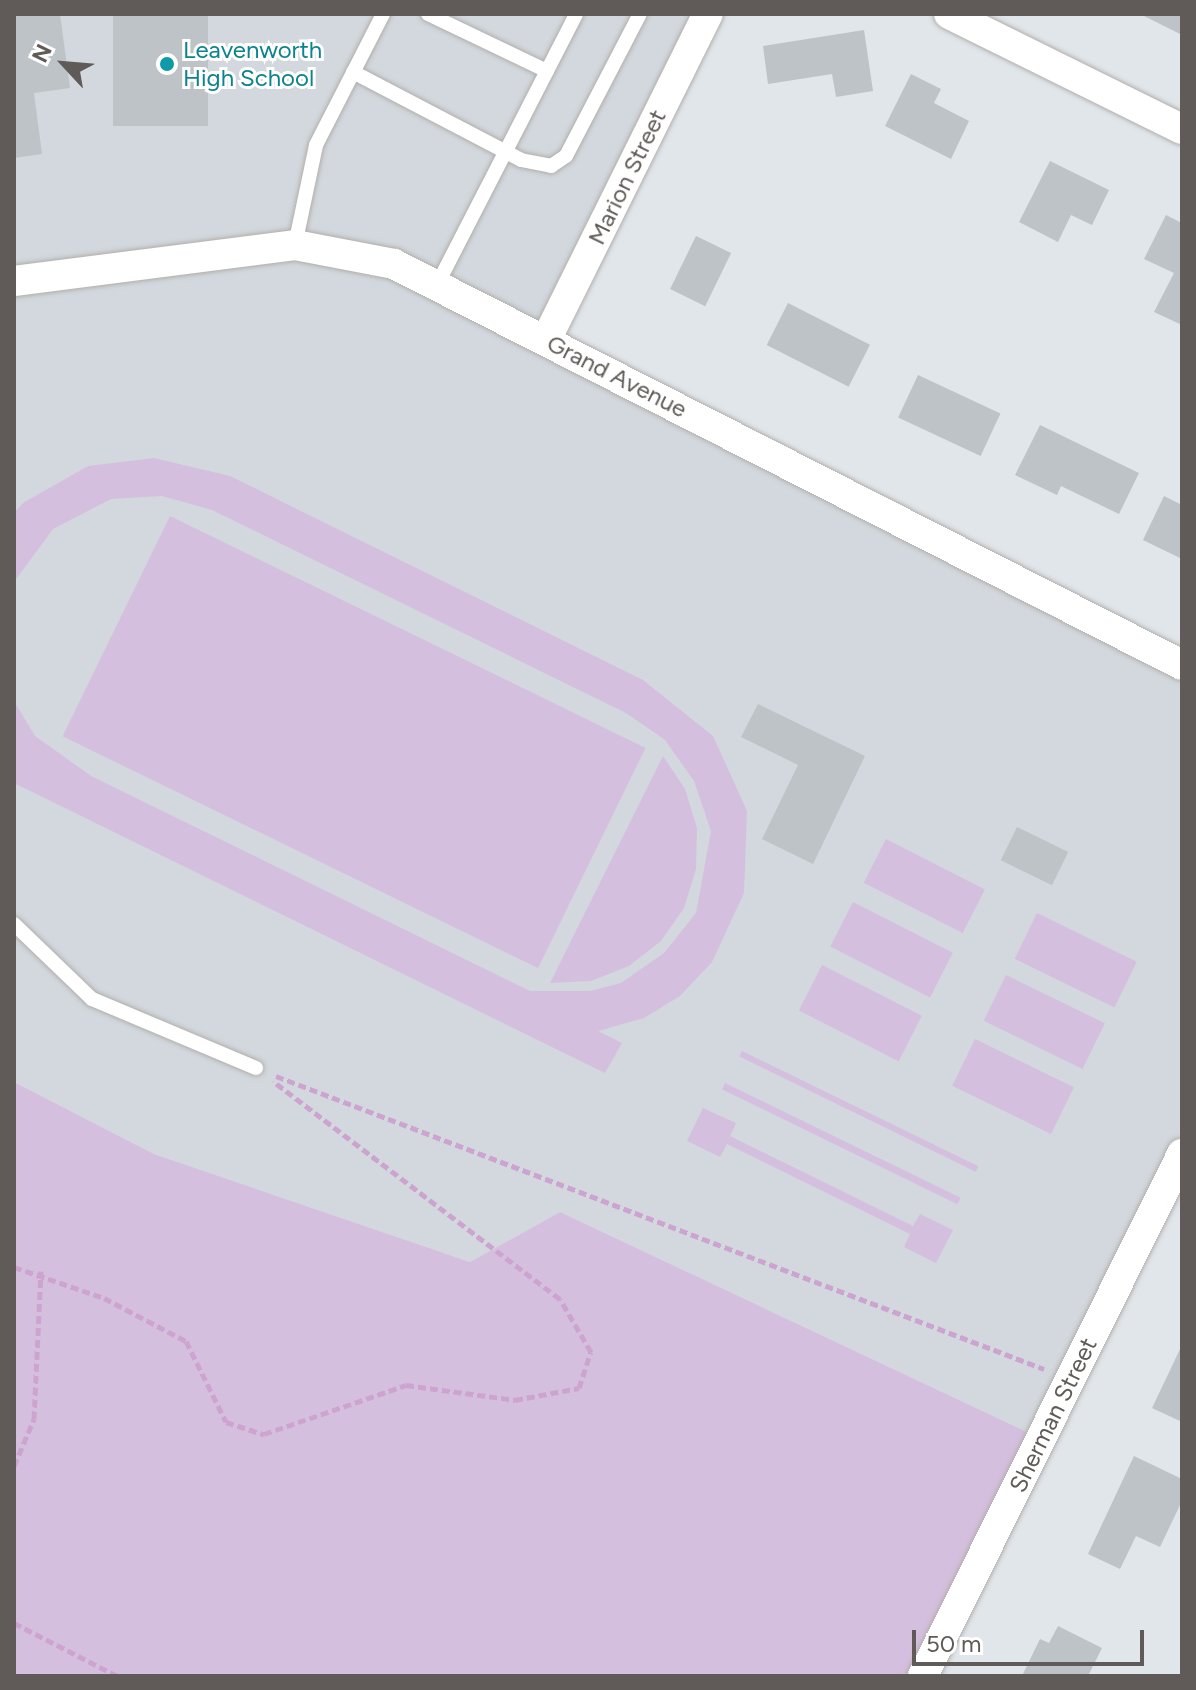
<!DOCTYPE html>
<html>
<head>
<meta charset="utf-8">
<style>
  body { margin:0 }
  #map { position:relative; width:1196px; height:1690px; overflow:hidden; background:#e1e6ea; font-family:Figtree,sans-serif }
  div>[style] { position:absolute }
  .education>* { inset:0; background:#d2d8dd }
  .green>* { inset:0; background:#d5bfdf; transform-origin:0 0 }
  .building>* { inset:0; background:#bdc3c6; transform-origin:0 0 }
  .path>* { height:5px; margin-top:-2.5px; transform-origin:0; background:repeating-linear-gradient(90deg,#cda4d0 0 8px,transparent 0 12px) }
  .roads { filter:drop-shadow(0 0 2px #b2aeac) drop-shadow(0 0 2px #b2aeac) }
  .service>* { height:14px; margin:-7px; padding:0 7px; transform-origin:7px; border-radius:7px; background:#fff }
  .minor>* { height:30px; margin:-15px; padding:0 15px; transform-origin:15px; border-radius:15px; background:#fff }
  .dots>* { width:22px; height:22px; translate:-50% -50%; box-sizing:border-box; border:4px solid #fff; border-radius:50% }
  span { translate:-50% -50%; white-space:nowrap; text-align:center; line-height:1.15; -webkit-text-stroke:6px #fff; paint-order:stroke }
  .culture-label { font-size:24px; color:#0d838f }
  .left { translate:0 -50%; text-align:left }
  .street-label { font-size:24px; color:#605b59 }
  .frame { position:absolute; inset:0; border:16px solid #605b59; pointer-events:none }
  .north { position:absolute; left:24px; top:24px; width:80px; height:80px; -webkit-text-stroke:6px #fff; paint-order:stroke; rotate:296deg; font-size:22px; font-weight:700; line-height:32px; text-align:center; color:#605b59 }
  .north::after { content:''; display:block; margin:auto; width:28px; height:36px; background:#605b59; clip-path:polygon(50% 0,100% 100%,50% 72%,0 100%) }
  .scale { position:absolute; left:912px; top:1630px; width:232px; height:36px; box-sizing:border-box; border:4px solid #605b59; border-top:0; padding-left:10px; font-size:24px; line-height:28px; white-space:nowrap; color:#605b59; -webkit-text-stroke:6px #fff; paint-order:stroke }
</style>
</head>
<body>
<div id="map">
  <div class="education">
    <div style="clip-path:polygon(14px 14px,708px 14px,546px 340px,1182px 665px,1182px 1154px,1042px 1439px,560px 1212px,470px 1262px,154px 1154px,14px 1082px)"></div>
  </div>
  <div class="green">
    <div style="clip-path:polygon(154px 458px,230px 476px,643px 680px,713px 736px,747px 811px,744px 893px,712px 962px,680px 996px,644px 1018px,598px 1031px,622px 1043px,605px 1073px,14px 783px,14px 701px,35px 736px,91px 776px,530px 991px,590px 991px,621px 983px,664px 953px,696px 913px,711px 831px,694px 781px,665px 740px,626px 713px,212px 510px,162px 496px,111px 499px,53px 529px,14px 582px,14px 513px,23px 503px,88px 466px)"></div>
    <div style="left:170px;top:516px;width:529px;height:245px;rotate:26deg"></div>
    <div style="clip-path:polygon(663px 756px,685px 789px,697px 828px,696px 869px,684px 908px,661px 941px,629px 966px,591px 981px,550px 983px)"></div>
    <div style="left:886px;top:839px;width:111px;height:49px;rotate:27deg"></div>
    <div style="left:853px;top:902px;width:112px;height:50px;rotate:27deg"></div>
    <div style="left:1037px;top:913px;width:111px;height:51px;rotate:26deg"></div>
    <div style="left:822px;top:965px;width:112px;height:51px;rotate:27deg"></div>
    <div style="left:1006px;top:975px;width:110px;height:51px;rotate:26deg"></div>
    <div style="left:975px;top:1039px;width:110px;height:52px;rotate:26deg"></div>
    <div style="left:742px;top:1051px;width:263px;height:6px;rotate:26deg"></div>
    <div style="clip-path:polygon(14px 1082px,154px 1154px,470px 1262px,560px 1212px,1042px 1439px,923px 1676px,14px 1676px)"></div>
    <div style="left:725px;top:1083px;width:262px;height:7px;rotate:26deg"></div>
    <div style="clip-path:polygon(703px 1108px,736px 1123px,730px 1136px,913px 1226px,920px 1214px,953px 1230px,936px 1263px,904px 1247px,910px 1234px,727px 1144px,720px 1157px,687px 1141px)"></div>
  </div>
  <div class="building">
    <div style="clip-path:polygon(14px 14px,60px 14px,70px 88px,34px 93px,42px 154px,14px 158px)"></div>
    <div style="left:113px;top:14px;width:95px;height:112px"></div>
    <div style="clip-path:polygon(1140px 14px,1182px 14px,1182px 35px)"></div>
    <div style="clip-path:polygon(864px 30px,873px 91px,836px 97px,832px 74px,768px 84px,763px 46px)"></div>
    <div style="clip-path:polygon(911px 74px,941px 89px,934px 103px,969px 121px,951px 159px,885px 126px)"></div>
    <div style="clip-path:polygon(1050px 161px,1109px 190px,1092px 225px,1071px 215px,1058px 242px,1019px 222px)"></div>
    <div style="clip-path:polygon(1166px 215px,1182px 223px,1182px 325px,1154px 312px,1174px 273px,1144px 259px)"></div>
    <div style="left:696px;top:236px;width:39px;height:59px;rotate:26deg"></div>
    <div style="left:788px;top:303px;width:92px;height:47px;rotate:27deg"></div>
    <div style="left:918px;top:375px;width:91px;height:47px;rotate:25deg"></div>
    <div style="clip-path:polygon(1040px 425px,1139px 473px,1119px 514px,1061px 486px,1057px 495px,1015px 475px)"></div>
    <div style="clip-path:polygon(1164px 496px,1182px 505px,1182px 559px,1143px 540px)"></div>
    <div style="clip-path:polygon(758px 704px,865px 756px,813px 864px,762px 839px,798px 765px,741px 737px)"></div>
    <div style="left:1017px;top:827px;width:57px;height:37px;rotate:26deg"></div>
    <div style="clip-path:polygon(1182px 1345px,1182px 1422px,1152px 1408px)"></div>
    <div style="clip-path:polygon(1134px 1456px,1182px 1479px,1182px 1501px,1160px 1547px,1136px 1536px,1120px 1569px,1088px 1554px)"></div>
    <div style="clip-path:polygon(1058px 1626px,1102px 1648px,1088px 1676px,1022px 1676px,1040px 1639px,1049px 1643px)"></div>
  </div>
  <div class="path">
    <div style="left:276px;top:1076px;width:822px;rotate:20.88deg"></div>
    <div style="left:14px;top:1267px;width:95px;rotate:19deg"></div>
    <div style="left:104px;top:1298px;width:93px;rotate:27.7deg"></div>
    <div style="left:186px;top:1341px;width:90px;rotate:63.7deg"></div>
    <div style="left:226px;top:1422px;width:40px;rotate:18deg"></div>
    <div style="left:264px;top:1434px;width:150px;rotate:-19deg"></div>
    <div style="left:406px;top:1385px;width:110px;rotate:7.8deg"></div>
    <div style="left:515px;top:1400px;width:65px;rotate:-10.6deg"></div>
    <div style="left:579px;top:1388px;width:38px;rotate:-72deg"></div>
    <div style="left:591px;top:1352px;width:61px;rotate:-120.3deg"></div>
    <div style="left:560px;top:1299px;width:360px;rotate:-142.8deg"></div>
    <div style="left:14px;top:1466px;width:51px;rotate:-66.9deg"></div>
    <div style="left:34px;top:1419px;width:148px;rotate:-87.3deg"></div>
    <div style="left:14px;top:1623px;width:116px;rotate:27.2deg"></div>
  </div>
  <div class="roads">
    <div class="service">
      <div style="left:428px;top:14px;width:132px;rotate:25.6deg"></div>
      <div style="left:353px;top:72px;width:190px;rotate:27.6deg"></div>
      <div style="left:521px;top:160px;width:31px;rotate:11deg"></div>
      <div style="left:551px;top:166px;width:18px;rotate:-34deg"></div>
      <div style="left:566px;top:156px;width:160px;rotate:-62.5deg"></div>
      <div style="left:295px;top:245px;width:102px;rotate:-78.1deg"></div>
      <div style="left:316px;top:145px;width:147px;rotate:-62.9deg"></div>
      <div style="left:438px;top:283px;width:302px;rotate:-62.8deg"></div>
      <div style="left:14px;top:924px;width:108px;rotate:43.9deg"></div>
      <div style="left:92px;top:999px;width:178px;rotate:22.8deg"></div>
    </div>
    <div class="minor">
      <div style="left:949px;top:14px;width:260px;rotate:26.3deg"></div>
      <div style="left:14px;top:281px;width:283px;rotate:-7.3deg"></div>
      <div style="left:295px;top:245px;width:101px;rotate:10.9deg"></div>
      <div style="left:394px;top:264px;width:884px;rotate:26.97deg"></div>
      <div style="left:546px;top:340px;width:364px;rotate:-63.6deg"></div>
      <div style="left:923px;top:1676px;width:583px;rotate:-63.61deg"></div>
    </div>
  </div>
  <div class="dots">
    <div style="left:167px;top:64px;background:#0f9aa8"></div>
  </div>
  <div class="culture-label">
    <span class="left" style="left:183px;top:64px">Leavenworth<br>High School</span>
  </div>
  <div class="street-label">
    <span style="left:627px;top:177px;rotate:-64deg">Marion Street</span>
    <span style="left:617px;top:376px;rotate:27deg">Grand Avenue</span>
    <span style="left:1053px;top:1415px;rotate:-64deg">Sherman Street</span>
  </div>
  <div class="frame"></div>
  <div class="north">N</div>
  <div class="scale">50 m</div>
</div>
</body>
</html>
